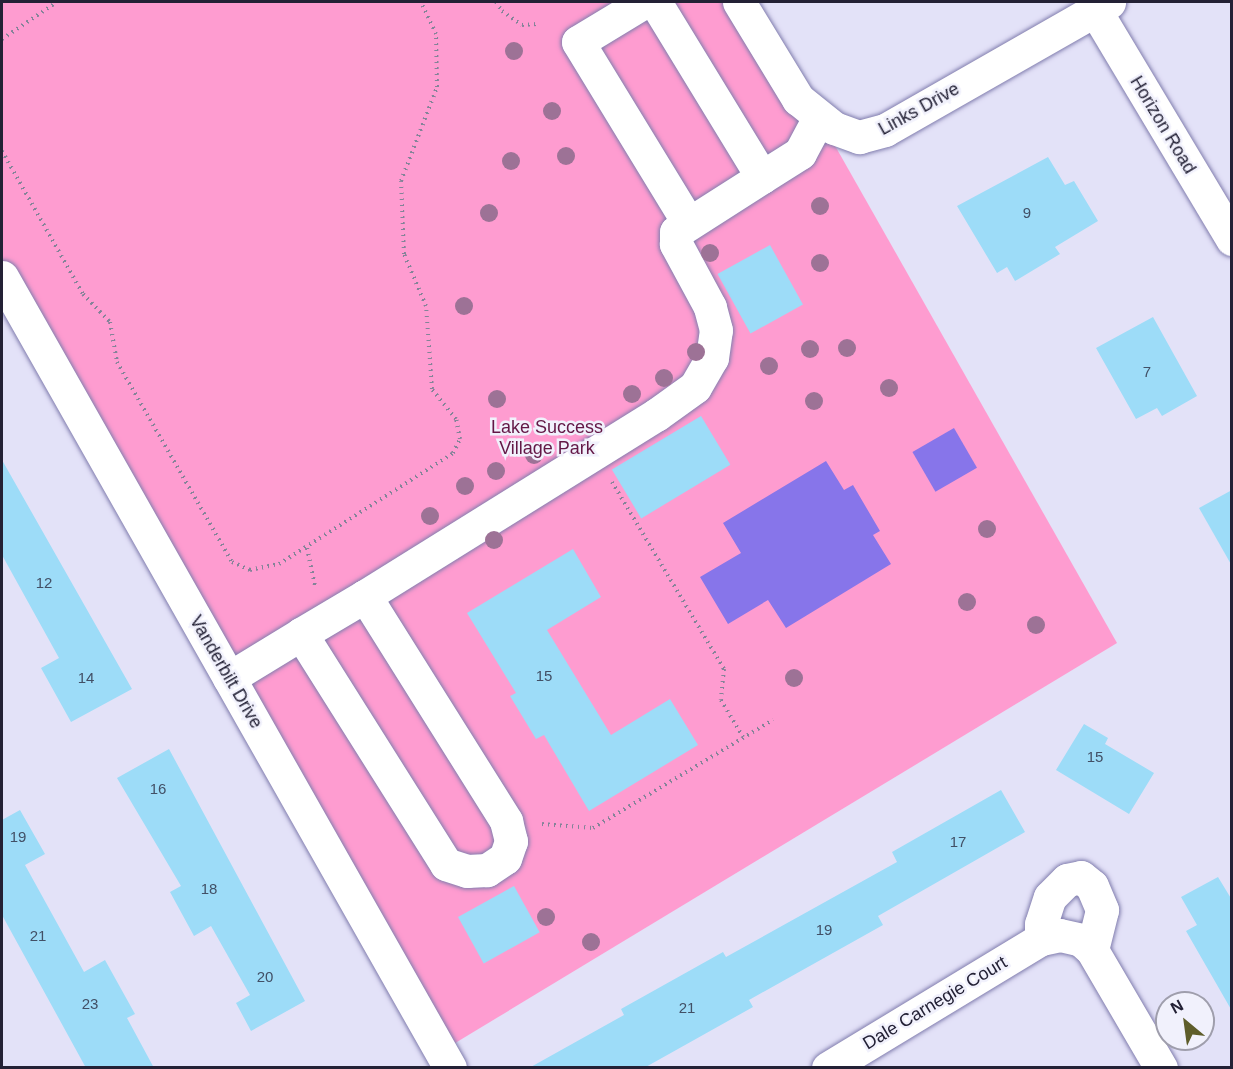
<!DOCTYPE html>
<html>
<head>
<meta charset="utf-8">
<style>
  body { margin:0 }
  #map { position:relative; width:1233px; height:1069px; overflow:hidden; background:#e3e2f8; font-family:Helvetica,sans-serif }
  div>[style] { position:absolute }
  .green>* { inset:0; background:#fe9cd0 }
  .water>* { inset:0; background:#8775ea; transform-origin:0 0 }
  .building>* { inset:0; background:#9ddcf8; transform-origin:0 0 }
  .path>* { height:4px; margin-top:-2px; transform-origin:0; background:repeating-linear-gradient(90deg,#848398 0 1.5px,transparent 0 6px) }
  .roads { filter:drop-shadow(0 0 2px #817dae) drop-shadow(0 0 2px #817dae) }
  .minor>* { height:33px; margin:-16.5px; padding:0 16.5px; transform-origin:16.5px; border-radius:16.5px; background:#fff }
  .trees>* { width:18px; height:18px; margin:-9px; border-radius:50%; background:#9d7296 }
  span { translate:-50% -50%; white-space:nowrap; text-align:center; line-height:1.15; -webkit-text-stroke:5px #f1f1fc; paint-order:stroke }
  .number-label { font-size:15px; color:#425066 }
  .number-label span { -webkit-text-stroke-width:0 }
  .street-label { font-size:18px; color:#232135 }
  .park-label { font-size:18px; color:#631746 }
  .frame { position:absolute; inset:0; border:3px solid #232135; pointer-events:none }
  .north { position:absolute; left:1155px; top:991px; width:60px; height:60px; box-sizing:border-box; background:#f1f1fc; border:2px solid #9f9eac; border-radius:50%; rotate:331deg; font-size:16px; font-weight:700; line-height:24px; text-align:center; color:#232135 }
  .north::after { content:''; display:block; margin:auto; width:21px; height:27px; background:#5e5d2a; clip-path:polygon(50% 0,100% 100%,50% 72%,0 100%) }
</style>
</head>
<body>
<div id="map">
  <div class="green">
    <div style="clip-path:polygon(2px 2px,738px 2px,821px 121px,1117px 643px,442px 1051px,2px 275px)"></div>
  </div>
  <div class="water">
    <div style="left:954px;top:428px;width:46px;height:48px;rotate:60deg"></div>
    <div style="clip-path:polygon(826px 461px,844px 490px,853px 485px,880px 531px,873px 535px,891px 564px,786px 628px,768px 600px,728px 624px,700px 577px,741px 553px,723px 523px)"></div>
  </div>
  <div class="building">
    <div style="clip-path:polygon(1048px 157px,1065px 185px,1074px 181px,1098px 221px,1055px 247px,1060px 254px,1015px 281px,1007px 267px,997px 273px,957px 206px)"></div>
    <div style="left:770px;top:245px;width:68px;height:60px;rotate:61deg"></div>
    <div style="clip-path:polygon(1153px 317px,1197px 396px,1162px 416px,1157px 408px,1136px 419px,1096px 348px)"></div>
    <div style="left:701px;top:416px;width:57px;height:104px;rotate:59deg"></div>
    <div style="clip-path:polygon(2px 460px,132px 689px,71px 722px,41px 668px,59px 658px,2px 555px)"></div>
    <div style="clip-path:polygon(1232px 490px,1232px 566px,1199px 508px)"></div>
    <div style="clip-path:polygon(573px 549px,601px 597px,547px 630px,611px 735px,670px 699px,698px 745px,589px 811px,544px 735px,536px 739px,510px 696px,516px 693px,467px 613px)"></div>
    <div style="clip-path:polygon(1084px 724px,1108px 738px,1105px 744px,1154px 773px,1129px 814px,1056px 770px)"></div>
    <div style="clip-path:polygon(169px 749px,305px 1001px,251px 1031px,236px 1003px,250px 995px,211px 926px,194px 936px,170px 892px,181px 886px,117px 778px)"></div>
    <div style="clip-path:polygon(1001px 790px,1025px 832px,878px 916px,883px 925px,749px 1000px,753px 1007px,644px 1068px,529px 1068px,624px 1015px,621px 1009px,723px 952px,726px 957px,897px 862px,892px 852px)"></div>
    <div style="clip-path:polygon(20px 810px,45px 854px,25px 865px,84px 972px,105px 960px,135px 1014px,127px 1018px,154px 1068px,86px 1068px,2px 915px,2px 820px)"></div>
    <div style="clip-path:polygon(1218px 877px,1232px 900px,1232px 1011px,1186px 931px,1197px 925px,1181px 897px)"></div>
    <div style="left:514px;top:886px;width:53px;height:64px;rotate:61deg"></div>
  </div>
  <div class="path">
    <div style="left:496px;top:2px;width:11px;rotate:56deg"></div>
    <div style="left:502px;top:11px;width:24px;rotate:35deg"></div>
    <div style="left:522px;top:25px;width:15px;rotate:-4deg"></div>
    <div style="left:2px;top:39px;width:66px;rotate:-33.9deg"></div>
    <div style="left:2px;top:151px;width:164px;rotate:60.5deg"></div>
    <div style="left:83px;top:294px;width:39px;rotate:46deg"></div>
    <div style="left:110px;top:322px;width:41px;rotate:80.1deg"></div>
    <div style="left:117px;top:362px;width:231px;rotate:60.1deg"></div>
    <div style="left:232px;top:562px;width:20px;rotate:24deg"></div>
    <div style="left:250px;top:570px;width:30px;rotate:-12deg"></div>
    <div style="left:279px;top:564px;width:206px;rotate:-32.5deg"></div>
    <div style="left:453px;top:453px;width:16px;rotate:-63deg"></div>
    <div style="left:460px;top:439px;width:20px;rotate:-101deg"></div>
    <div style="left:456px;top:419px;width:38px;rotate:-129deg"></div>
    <div style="left:432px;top:389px;width:83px;rotate:-94.1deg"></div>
    <div style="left:426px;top:306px;width:56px;rotate:-112.9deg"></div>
    <div style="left:404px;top:254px;width:73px;rotate:-92.4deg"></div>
    <div style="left:401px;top:181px;width:101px;rotate:-69deg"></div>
    <div style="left:437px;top:87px;width:53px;rotate:-91.1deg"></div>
    <div style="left:436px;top:34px;width:35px;rotate:-115deg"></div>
    <div style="left:612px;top:482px;width:218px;rotate:59.1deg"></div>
    <div style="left:724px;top:669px;width:31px;rotate:96deg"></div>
    <div style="left:721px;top:700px;width:43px;rotate:59.3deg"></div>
    <div style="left:307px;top:548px;width:39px;rotate:78deg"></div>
    <div style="left:542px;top:824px;width:51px;rotate:4.5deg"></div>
    <div style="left:593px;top:828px;width:210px;rotate:-31deg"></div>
  </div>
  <div class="roads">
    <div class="minor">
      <div style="left:644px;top:2px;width:77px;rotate:148.8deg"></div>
      <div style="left:578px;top:42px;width:211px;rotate:58.6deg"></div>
      <div style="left:739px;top:2px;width:114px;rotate:58.7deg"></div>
      <div style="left:798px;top:99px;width:46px;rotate:38.9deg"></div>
      <div style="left:834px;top:128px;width:27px;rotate:20deg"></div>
      <div style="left:859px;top:137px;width:27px;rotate:-15deg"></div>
      <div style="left:885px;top:130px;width:258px;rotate:-29.7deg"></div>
      <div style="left:1095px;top:10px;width:267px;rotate:59.1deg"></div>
      <div style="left:762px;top:177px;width:45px;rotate:-32.3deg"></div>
      <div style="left:800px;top:153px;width:40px;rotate:-62deg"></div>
      <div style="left:2px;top:277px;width:909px;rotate:60.47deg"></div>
      <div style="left:365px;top:596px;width:343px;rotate:-31.9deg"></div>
      <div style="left:656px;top:415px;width:48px;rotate:-35.7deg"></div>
      <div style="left:695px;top:387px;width:34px;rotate:-60deg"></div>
      <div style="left:712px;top:358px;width:28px;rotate:-82deg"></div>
      <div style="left:716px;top:330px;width:24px;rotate:-105deg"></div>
      <div style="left:710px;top:307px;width:72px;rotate:-118.4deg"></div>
      <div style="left:676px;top:244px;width:12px;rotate:-90deg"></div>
      <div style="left:676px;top:232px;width:102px;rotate:-32.6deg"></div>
      <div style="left:762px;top:177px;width:205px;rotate:-121.4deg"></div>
      <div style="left:229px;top:678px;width:84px;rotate:-31.4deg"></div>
      <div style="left:301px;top:634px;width:74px;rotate:-30.7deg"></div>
      <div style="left:365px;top:596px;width:266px;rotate:57.9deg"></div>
      <div style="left:506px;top:821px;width:21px;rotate:76deg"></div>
      <div style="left:511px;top:841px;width:18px;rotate:109deg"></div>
      <div style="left:505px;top:858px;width:22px;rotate:146deg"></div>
      <div style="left:487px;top:870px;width:20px;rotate:177deg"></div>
      <div style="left:467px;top:871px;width:22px;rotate:-162deg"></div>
      <div style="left:446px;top:864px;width:272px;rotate:-122.2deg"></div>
      <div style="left:1041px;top:939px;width:15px;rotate:-90deg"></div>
      <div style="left:1041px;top:924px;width:28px;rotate:-72deg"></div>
      <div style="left:1050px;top:897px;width:24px;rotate:-45deg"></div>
      <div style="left:1067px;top:880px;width:14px;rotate:-12deg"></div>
      <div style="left:1081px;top:877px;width:14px;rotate:39deg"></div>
      <div style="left:1092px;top:886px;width:26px;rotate:67deg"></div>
      <div style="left:1102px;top:910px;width:41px;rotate:104deg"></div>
      <div style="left:828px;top:1068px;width:249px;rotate:-31.2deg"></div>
      <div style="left:1041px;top:939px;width:19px;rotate:-12deg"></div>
      <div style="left:1060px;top:935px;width:22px;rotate:13deg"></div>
      <div style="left:1081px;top:940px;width:15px;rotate:42deg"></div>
      <div style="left:1092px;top:950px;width:137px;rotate:59.7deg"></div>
    </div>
  </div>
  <div class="trees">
    <div style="left:514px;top:51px"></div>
    <div style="left:552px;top:111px"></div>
    <div style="left:566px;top:156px"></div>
    <div style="left:511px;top:161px"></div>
    <div style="left:820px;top:206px"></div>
    <div style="left:489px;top:213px"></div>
    <div style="left:710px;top:253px"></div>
    <div style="left:820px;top:263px"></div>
    <div style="left:464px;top:306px"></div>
    <div style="left:847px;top:348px"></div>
    <div style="left:810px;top:349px"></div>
    <div style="left:696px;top:352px"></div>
    <div style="left:769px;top:366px"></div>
    <div style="left:664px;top:378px"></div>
    <div style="left:889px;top:388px"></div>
    <div style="left:632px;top:394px"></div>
    <div style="left:497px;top:399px"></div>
    <div style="left:814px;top:401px"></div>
    <div style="left:534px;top:455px"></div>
    <div style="left:496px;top:471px"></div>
    <div style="left:465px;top:486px"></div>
    <div style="left:430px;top:516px"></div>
    <div style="left:987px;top:529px"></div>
    <div style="left:494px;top:540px"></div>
    <div style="left:967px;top:602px"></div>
    <div style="left:1036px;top:625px"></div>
    <div style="left:794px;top:678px"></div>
    <div style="left:546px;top:917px"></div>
    <div style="left:591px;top:942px"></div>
  </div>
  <div class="number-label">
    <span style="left:1027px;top:213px">9</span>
    <span style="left:1147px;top:372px">7</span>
    <span style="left:44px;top:583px">12</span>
    <span style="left:544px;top:676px">15</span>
    <span style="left:86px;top:678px">14</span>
    <span style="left:1095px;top:757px">15</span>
    <span style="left:158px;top:789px">16</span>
    <span style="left:18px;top:837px">19</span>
    <span style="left:958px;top:842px">17</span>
    <span style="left:209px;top:889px">18</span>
    <span style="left:824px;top:930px">19</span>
    <span style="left:38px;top:936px">21</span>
    <span style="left:265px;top:977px">20</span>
    <span style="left:90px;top:1004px">23</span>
    <span style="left:687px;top:1008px">21</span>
  </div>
  <div class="street-label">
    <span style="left:919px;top:109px;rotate:-29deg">Links Drive</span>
    <span style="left:1163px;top:125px;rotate:59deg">Horizon Road</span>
    <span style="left:226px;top:672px;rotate:60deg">Vanderbilt Drive</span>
    <span style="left:935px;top:1003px;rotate:-31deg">Dale Carnegie Court</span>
  </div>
  <div class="park-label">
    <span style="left:547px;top:438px">Lake Success<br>Village Park</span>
  </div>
  <div class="frame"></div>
  <div class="north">N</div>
</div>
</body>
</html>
